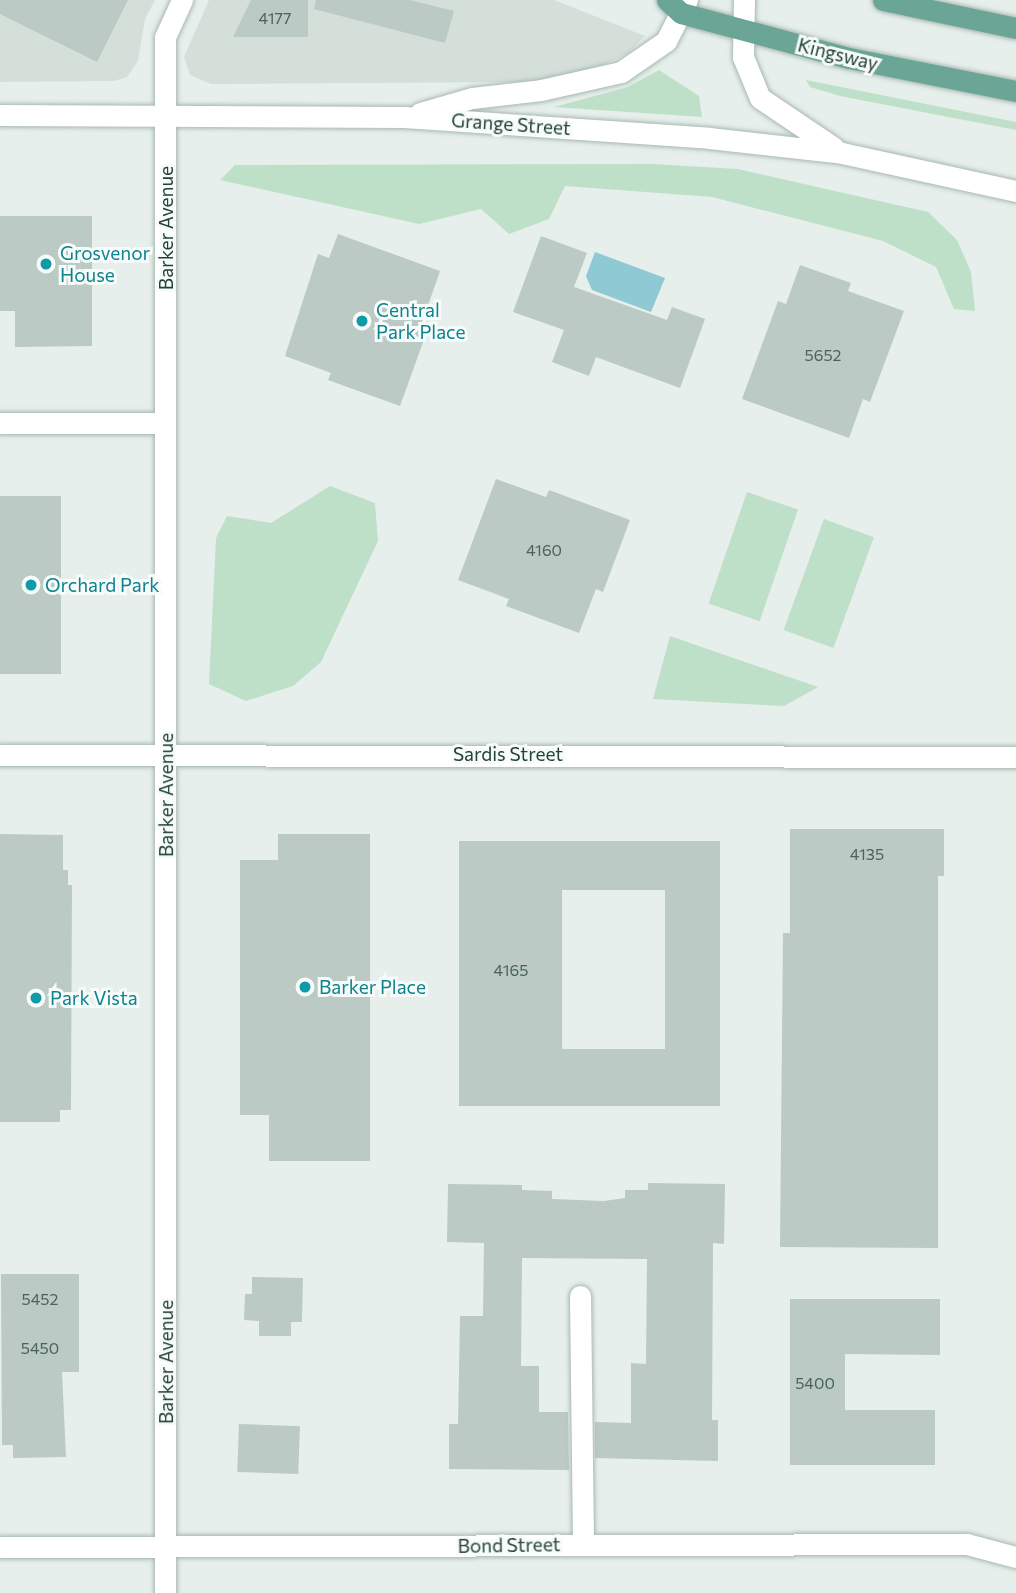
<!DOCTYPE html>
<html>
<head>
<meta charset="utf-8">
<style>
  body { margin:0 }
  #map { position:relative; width:1016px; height:1593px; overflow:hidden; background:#e6efeb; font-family:Commissioner,sans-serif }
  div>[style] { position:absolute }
  .built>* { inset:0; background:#d4dfda }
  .green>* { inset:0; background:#bfe0c8; transform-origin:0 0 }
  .water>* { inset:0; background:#8ec9d4 }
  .building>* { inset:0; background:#bbcac4; transform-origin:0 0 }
  .roads { filter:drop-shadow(0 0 2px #a8b8b2) drop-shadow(0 0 2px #a8b8b2) }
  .minor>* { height:21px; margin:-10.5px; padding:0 10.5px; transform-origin:10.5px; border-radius:10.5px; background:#fff }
  .major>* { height:21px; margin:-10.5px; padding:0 10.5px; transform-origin:10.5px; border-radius:10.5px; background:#6aa596 }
  .dots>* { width:19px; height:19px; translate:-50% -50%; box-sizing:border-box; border:4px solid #f7fbf9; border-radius:50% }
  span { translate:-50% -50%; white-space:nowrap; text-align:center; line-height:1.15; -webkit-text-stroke:6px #f7fbf9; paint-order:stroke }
  .number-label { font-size:16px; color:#4a645c }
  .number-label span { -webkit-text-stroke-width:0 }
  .street-label { font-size:19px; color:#24423a }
  .culture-label { font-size:19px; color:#0d838f }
  .left { translate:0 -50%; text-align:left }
</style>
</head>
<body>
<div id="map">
  <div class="built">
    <div style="clip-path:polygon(0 0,155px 0,145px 19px,138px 61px,127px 77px,114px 81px,0 82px)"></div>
    <div style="clip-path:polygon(209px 0,554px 0,645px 36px,628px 53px,587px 72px,528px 82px,211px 84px,190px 75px,184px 57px)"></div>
  </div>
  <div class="green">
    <div style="clip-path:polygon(659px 70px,699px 96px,702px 117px,554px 107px,628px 87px)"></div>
    <div style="clip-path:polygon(806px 80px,1016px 122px,1016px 130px,840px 96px,810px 87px)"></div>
    <div style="clip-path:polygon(653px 164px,738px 169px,928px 212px,957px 240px,971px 272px,975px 311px,954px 309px,936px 267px,883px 241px,712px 197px,565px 186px,549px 219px,509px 234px,481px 209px,419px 224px,220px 180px,235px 165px)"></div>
    <div style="clip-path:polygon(330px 486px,375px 503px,378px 541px,321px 662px,293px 686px,246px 701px,209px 684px,216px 538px,227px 516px,271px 523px)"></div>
    <div style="left:747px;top:492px;width:54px;height:118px;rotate:19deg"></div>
    <div style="left:824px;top:519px;width:53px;height:118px;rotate:20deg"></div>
    <div style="clip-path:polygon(670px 636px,818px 687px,784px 706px,653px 699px)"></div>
  </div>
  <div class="water">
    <div style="clip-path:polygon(595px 252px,665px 278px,651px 312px,592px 290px,586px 276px)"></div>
  </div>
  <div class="building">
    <div style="clip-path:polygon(0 0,128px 0,97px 62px,0 14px)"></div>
    <div style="clip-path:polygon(251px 0,308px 0,308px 37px,233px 37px)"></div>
    <div style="clip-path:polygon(316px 0,410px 0,454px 11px,445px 43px,314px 9px)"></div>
    <div style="clip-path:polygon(0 216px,92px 216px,92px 346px,15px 347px,15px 311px,0 311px)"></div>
    <div style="clip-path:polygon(338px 234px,440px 271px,423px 320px,430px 323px,400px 406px,328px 380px,331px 373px,285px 356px,318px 254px,329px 258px)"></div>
    <div style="clip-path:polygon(541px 236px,587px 253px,574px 287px,667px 320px,672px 307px,705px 319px,680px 388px,596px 357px,589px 376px,552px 362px,564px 330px,513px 312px)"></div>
    <div style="clip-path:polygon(800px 265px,851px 283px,848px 291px,904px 311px,870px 402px,863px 399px,849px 438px,742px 399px,778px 301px,786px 304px)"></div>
    <div style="clip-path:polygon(496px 479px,546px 497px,549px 490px,630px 520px,603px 592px,596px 589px,579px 633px,506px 606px,509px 599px,458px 580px)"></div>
    <div style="left:0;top:496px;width:61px;height:178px"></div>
    <div style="clip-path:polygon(790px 829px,944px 829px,944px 876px,938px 876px,938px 1248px,780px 1247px,783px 933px,790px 933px)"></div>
    <div style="clip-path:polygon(0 834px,63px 835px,63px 870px,68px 870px,68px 885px,72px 885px,71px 1110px,60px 1110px,60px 1122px,0 1122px)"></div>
    <div style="clip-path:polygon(278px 834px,370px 834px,370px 1161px,269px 1161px,269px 1115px,240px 1115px,240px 860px,278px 860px)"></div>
    <div style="clip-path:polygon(evenodd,459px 841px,720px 841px,720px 1106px,459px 1106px,459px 841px,562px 890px,665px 890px,665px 1049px,562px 1049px,562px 890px)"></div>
    <div style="clip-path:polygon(648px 1183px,725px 1184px,724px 1244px,713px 1243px,712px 1420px,718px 1420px,718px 1461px,595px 1458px,595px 1422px,631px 1423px,631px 1363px,646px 1364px,647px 1259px,522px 1258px,521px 1366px,539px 1366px,539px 1412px,568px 1412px,569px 1470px,449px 1469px,449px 1424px,458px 1424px,460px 1316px,483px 1316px,484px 1243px,447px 1242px,448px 1184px,522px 1185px,522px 1190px,552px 1191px,552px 1199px,604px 1201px,625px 1198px,625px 1190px,648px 1190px)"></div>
    <div style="clip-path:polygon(1px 1274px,79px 1274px,79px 1372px,62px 1372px,66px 1457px,13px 1458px,13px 1445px,2px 1445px)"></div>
    <div style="clip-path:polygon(252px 1277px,303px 1278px,302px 1322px,291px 1322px,291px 1336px,259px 1336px,259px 1321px,244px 1320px,245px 1294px,252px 1294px)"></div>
    <div style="clip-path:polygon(790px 1299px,940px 1299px,940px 1355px,845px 1354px,845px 1410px,935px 1410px,935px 1465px,790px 1465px)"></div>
    <div style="left:239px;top:1424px;width:61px;height:48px;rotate:2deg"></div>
  </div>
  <div class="roads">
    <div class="minor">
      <div style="left:744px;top:0;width:57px;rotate:91deg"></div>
      <div style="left:743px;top:57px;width:44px;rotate:67.5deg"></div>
      <div style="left:760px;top:98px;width:89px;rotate:34deg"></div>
      <div style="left:420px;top:113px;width:54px;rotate:-16.1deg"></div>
      <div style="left:472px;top:98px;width:69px;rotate:-6.6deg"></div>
      <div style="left:541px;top:90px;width:82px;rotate:-12.7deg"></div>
      <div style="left:621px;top:72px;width:55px;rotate:-34.6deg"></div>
      <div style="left:666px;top:41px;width:46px;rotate:-62.9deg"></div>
      <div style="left:0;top:115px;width:404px;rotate:0.3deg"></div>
      <div style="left:404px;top:117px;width:306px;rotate:3.9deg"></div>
      <div style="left:709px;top:138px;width:134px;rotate:6.4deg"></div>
      <div style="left:842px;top:153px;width:178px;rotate:12.3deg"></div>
      <div style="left:0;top:423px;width:165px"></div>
      <div style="left:0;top:755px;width:1016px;rotate:0.11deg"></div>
      <div style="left:580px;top:1296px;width:248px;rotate:89.3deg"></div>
      <div style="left:0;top:1547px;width:967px;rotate:-0.18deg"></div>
      <div style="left:967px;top:1544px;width:51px;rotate:14.9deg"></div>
      <div style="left:165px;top:1593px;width:1556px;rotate:-90deg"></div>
      <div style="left:165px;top:37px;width:41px;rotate:-65.3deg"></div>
    </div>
    <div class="major">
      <div style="left:667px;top:0;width:19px;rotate:43deg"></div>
      <div style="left:681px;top:13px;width:174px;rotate:15deg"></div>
      <div style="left:849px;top:58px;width:170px;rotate:11.2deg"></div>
      <div style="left:883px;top:0;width:136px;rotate:11.9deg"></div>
    </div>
  </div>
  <div class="dots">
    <div style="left:46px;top:264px;background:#0f9aa8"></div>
    <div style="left:362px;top:321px;background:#0f9aa8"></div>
    <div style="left:31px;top:585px;background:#0f9aa8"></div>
    <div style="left:305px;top:987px;background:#0f9aa8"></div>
    <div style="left:36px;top:998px;background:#0f9aa8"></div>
  </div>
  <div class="number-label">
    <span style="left:275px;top:18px">4177</span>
    <span style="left:823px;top:355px">5652</span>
    <span style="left:544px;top:550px">4160</span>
    <span style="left:867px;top:854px">4135</span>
    <span style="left:511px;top:970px">4165</span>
    <span style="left:40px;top:1299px">5452</span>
    <span style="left:40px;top:1348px">5450</span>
    <span style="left:815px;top:1383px">5400</span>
  </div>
  <div class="street-label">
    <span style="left:838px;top:54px;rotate:14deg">Kingsway</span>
    <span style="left:511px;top:124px;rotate:4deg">Grange Street</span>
    <span style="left:166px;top:228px;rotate:-90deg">Barker Avenue</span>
    <span style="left:508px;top:754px">Sardis Street</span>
    <span style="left:166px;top:795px;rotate:-90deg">Barker Avenue</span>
    <span style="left:166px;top:1362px;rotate:-90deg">Barker Avenue</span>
    <span style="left:509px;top:1545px;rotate:-1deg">Bond Street</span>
  </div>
  <div class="culture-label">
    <span class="left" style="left:60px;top:264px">Grosvenor<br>House</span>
    <span class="left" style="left:376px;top:321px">Central<br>Park Place</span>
    <span class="left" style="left:45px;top:585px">Orchard Park</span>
    <span class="left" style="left:319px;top:987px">Barker Place</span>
    <span class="left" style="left:50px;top:998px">Park Vista</span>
  </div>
</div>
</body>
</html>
